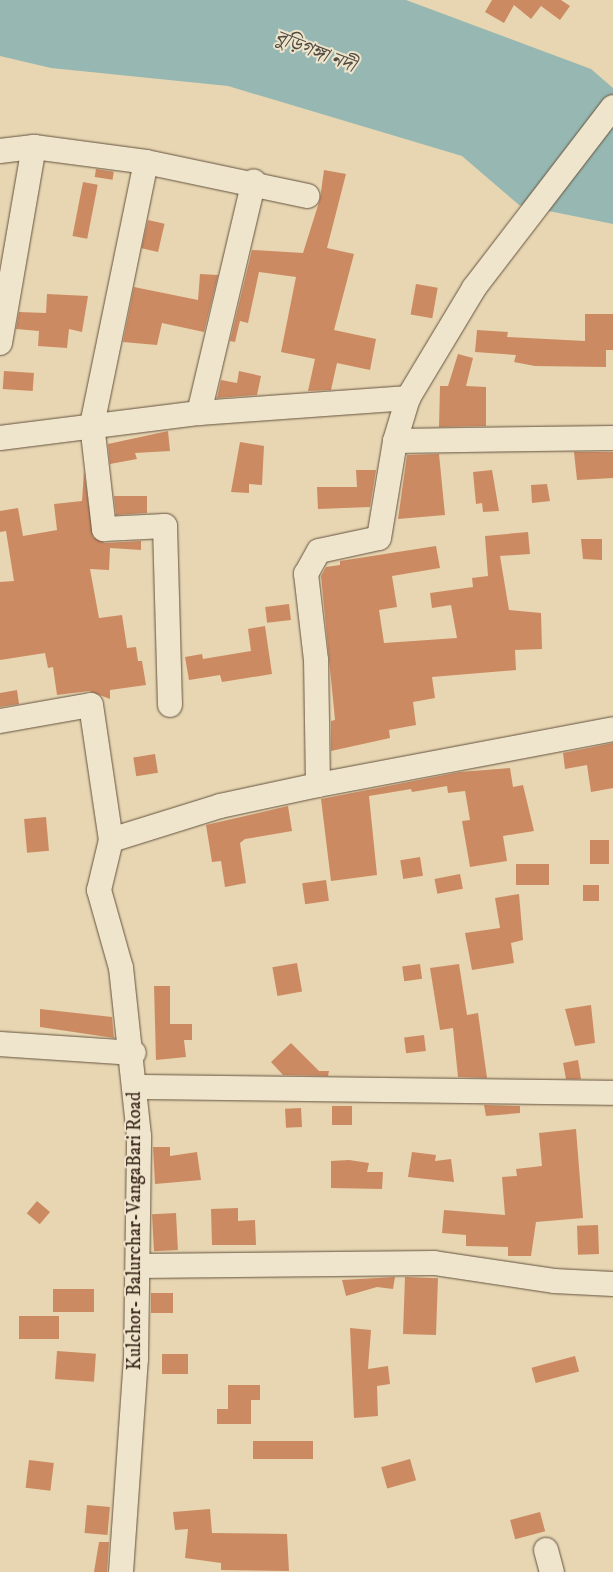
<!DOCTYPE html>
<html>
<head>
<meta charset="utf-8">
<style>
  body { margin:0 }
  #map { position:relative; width:613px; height:1572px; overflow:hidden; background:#e7d6b1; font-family:"IM FELL DW Pica","Noto Serif Bengali",serif }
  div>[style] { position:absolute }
  .water>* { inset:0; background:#97b8b2 }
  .building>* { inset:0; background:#cc8a63; transform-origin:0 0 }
  .roads { filter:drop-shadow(0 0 1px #655340) drop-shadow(0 0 1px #655340) }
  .street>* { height:24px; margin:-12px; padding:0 12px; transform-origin:12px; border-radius:12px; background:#efe4cc }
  span { translate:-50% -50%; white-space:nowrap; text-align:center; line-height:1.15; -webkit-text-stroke:4px #efe4cc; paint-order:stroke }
  .street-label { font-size:19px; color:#3a271b }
  .water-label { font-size:20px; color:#514b41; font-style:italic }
</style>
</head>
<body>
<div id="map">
  <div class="water">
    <div style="clip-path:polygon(0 0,406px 0,591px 69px,613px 88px,613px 224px,519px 205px,462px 156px,228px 86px,51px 68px,0 56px)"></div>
  </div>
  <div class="building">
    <div style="clip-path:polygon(492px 0,561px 0,570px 6px,560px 20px,541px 6px,531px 19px,514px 5px,504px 23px,485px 12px)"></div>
    <div style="left:96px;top:169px;width:18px;height:8px;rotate:9deg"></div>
    <div style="clip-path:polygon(324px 170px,346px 174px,327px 248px,354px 254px,334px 330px,376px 339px,370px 370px,337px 363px,331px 390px,308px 391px,315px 359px,281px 352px,296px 277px,259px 272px,248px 323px,240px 321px,235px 342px,230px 341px,252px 250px,303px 253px,320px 199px)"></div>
    <div style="left:83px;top:182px;width:15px;height:55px;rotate:11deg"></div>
    <div style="left:148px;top:220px;width:17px;height:29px;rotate:13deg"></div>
    <div style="clip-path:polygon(200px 274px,218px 275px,204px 332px,162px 323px,157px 345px,123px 342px,134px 287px,198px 300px)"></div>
    <div style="left:416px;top:284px;width:22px;height:31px;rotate:10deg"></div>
    <div style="clip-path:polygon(47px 294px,88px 296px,82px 332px,69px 329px,67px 348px,38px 346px,39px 331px,16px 329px,19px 312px,46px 313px)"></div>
    <div style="clip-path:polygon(585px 314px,613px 314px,613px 350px,606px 350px,606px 367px,535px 366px,514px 362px,516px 355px,475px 352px,477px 330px,508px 332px,507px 337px,585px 341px)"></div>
    <div style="clip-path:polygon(458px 354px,473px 358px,466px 386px,486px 387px,486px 426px,439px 427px,440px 386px,448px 386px)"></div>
    <div style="left:4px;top:371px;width:30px;height:18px;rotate:4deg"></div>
    <div style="clip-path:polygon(239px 371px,261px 376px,257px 395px,217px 398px,221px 380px,237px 383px)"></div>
    <div style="clip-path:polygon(168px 431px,170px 451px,135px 453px,137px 459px,110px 464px,108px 444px)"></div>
    <div style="clip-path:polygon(240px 442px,264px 446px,262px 485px,249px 484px,249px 493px,231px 492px)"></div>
    <div style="clip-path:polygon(574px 452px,613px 452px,613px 478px,577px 480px)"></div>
    <div style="clip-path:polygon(439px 454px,445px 515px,398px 519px,407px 455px)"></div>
    <div style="clip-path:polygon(356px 470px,376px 470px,370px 507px,318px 509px,317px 487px,357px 487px)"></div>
    <div style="clip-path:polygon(492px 470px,499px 511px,483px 512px,482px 503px,476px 504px,473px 472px)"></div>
    <div style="clip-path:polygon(84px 471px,93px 537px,105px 543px,141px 541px,141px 550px,110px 548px,109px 570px,90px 569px,99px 618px,122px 615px,127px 648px,136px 647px,138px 661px,142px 661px,146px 685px,110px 690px,110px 699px,89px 691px,57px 695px,53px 667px,48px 668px,45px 653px,0 660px,0 582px,14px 581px,6px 531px,0 532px,0 511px,18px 508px,23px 536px,57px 530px,54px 504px,82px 501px)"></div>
    <div style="clip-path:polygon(547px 484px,550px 501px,532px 503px,531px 485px)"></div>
    <div style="clip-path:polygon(114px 496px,147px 496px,147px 513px,116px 515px)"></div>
    <div style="clip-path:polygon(528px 532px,530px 554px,500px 556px,509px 610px,541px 613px,542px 649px,515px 650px,516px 670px,432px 677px,435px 698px,413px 702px,416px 725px,389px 730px,390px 738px,331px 751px,331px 721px,335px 720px,321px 576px,326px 567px,340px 565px,340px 561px,436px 546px,440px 568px,392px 576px,397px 607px,379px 610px,384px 643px,457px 638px,451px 605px,432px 608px,430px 593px,473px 587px,472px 578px,488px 576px,485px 536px)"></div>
    <div style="clip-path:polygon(581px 539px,602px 539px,602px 560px,583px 559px)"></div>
    <div style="left:289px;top:604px;width:16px;height:24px;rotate:83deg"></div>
    <div style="clip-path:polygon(265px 626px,272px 674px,222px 682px,220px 675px,189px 680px,185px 657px,202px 654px,203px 659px,251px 651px,248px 629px)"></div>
    <div style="clip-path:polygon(17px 690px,19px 704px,0 707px,0 693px)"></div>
    <div style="clip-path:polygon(613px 743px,613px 788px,591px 792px,587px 765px,565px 769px,563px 753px)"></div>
    <div style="left:155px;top:754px;width:19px;height:22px;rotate:81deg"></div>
    <div style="clip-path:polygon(510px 768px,513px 787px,523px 785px,534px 831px,503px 836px,507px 861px,470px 867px,462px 821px,470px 820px,465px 791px,448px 793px,447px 786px,412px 792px,411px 789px,369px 796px,377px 875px,331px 881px,321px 799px,460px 772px)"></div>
    <div style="clip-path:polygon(288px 806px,292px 831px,245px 839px,240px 843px,246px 883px,225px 887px,221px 861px,212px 862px,206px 825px)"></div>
    <div style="left:46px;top:817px;width:34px;height:22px;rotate:85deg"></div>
    <div style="left:590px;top:840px;width:19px;height:24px"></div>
    <div style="left:420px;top:857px;width:19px;height:20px;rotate:81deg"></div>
    <div style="left:516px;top:864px;width:33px;height:21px"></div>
    <div style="left:460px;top:874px;width:15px;height:26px;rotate:79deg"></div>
    <div style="left:326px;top:880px;width:21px;height:24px;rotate:82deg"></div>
    <div style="left:583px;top:885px;width:16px;height:16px"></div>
    <div style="clip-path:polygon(519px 894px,523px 940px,511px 943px,514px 963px,472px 970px,465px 933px,500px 928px,495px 898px)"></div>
    <div style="left:297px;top:963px;width:29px;height:25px;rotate:80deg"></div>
    <div style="left:420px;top:964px;width:15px;height:18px;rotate:82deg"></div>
    <div style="clip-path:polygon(459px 964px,467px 1015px,478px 1013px,487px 1078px,458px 1077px,453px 1028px,440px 1030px,430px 968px)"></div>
    <div style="clip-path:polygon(154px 986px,170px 986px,170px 1024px,192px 1024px,192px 1040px,184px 1040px,186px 1057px,156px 1060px)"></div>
    <div style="clip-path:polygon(591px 1005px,595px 1043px,575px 1046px,565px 1009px)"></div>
    <div style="clip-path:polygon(40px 1009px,112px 1017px,114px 1038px,40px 1027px)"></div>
    <div style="left:424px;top:1035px;width:16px;height:20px;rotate:83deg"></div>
    <div style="clip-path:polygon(291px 1043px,319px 1071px,329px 1071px,328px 1076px,283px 1075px,271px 1062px)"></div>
    <div style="clip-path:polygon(578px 1060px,581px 1079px,566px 1079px,563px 1063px)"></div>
    <div style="clip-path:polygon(484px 1105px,520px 1106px,520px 1113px,486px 1116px)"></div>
    <div style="left:332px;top:1106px;width:20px;height:19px"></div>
    <div style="left:301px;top:1108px;width:19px;height:16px;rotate:87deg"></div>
    <div style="clip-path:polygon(576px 1129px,583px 1218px,536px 1222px,531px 1256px,508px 1256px,508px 1247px,466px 1246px,466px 1235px,442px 1233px,444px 1210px,505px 1215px,502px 1177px,517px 1176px,516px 1169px,542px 1166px,539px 1133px)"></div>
    <div style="clip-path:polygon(153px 1147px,170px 1147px,170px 1156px,197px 1152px,201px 1180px,155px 1184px)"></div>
    <div style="clip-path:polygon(412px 1152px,436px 1155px,435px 1161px,451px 1159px,454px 1182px,408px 1177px)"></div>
    <div style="clip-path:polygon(349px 1160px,369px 1163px,367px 1172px,383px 1172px,382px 1189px,331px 1188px,331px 1161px)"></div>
    <div style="left:37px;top:1201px;width:17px;height:16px;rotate:40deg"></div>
    <div style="clip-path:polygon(238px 1208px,238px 1221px,255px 1220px,256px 1245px,212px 1245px,211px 1209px)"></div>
    <div style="left:176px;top:1213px;width:37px;height:24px;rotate:87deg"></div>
    <div style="left:598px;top:1225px;width:29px;height:21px;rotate:88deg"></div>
    <div style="clip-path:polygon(395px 1277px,393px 1289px,377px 1287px,346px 1296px,342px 1280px)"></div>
    <div style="left:405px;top:1277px;width:33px;height:57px;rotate:2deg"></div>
    <div style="left:53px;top:1289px;width:41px;height:23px"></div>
    <div style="left:151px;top:1293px;width:22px;height:20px"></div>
    <div style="left:19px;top:1316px;width:40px;height:23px"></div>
    <div style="clip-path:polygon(350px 1328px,371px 1330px,368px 1369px,388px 1366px,390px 1384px,377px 1386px,378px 1416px,354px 1418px)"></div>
    <div style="left:57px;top:1351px;width:39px;height:28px;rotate:4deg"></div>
    <div style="left:162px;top:1354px;width:26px;height:20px"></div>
    <div style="left:575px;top:1356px;width:16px;height:45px;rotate:75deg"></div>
    <div style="clip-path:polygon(228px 1385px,260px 1385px,260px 1400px,251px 1400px,251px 1424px,217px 1424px,217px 1409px,228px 1409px)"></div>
    <div style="left:313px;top:1441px;width:18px;height:60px;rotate:90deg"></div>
    <div style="left:410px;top:1459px;width:22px;height:30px;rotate:74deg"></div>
    <div style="left:29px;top:1460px;width:25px;height:28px;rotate:7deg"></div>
    <div style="left:87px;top:1505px;width:23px;height:28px;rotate:5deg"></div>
    <div style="clip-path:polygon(210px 1509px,212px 1533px,287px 1534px,289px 1571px,221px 1570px,221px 1563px,185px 1558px,188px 1529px,175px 1530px,173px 1512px)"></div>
    <div style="left:540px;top:1512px;width:20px;height:31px;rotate:75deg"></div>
    <div style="clip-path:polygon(99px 1542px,109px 1542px,107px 1572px,94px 1572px)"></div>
  </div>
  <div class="roads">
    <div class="street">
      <div style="left:0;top:151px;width:34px;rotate:-7deg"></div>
      <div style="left:146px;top:162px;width:268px;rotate:101.6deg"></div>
      <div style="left:92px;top:424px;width:106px;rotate:83.5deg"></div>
      <div style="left:104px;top:529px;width:61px;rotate:-2.8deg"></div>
      <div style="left:165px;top:526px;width:179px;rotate:88.4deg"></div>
      <div style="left:0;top:343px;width:199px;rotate:-80.2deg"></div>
      <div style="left:34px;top:147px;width:113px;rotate:7.6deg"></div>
      <div style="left:146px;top:162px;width:165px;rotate:11.9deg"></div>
      <div style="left:199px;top:413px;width:238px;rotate:-76.7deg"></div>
      <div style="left:0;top:438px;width:201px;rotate:-7.2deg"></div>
      <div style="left:199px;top:413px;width:210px;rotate:-4.1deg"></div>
      <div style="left:395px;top:441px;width:218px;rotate:-0.8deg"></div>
      <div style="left:0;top:721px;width:92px;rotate:-10deg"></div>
      <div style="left:91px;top:705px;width:136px;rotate:81.6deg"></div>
      <div style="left:318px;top:785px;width:300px;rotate:-10.7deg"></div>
      <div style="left:0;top:1044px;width:134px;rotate:3.8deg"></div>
      <div style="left:136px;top:1087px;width:477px;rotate:0.7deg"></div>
      <div style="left:138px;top:1266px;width:296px;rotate:-0.6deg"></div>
      <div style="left:434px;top:1263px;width:121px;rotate:8.5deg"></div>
      <div style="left:554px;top:1281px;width:59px;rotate:2.9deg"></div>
      <div style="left:546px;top:1550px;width:23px;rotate:75deg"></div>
      <div style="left:121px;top:1572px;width:214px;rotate:-86deg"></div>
      <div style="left:136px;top:1359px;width:223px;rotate:-89.2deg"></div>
      <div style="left:139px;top:1136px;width:169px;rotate:-96.1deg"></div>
      <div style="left:121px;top:968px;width:81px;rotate:-105.8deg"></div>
      <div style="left:99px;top:890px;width:51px;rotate:-76.5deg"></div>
      <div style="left:111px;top:840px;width:114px;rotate:-17.3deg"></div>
      <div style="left:220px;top:806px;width:100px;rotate:-12.1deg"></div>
      <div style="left:318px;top:785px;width:125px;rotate:-90.9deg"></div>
      <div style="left:316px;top:660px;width:87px;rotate:-96.6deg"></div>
      <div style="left:306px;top:574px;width:26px;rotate:-61deg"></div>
      <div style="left:319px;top:551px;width:61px;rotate:-12.2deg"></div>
      <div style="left:379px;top:538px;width:98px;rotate:-80.6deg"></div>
      <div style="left:395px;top:441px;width:45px;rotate:-73.2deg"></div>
      <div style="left:408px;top:398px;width:128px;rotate:-59deg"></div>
      <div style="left:474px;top:288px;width:228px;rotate:-52.5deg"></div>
    </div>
  </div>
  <div class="street-label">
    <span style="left:135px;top:1231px;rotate:-90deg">Kulchor- Balurchar-VangaBari Road</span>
  </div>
  <div class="water-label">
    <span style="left:315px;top:52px;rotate:21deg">বুড়িগঙ্গা নদী</span>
  </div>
</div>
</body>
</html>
